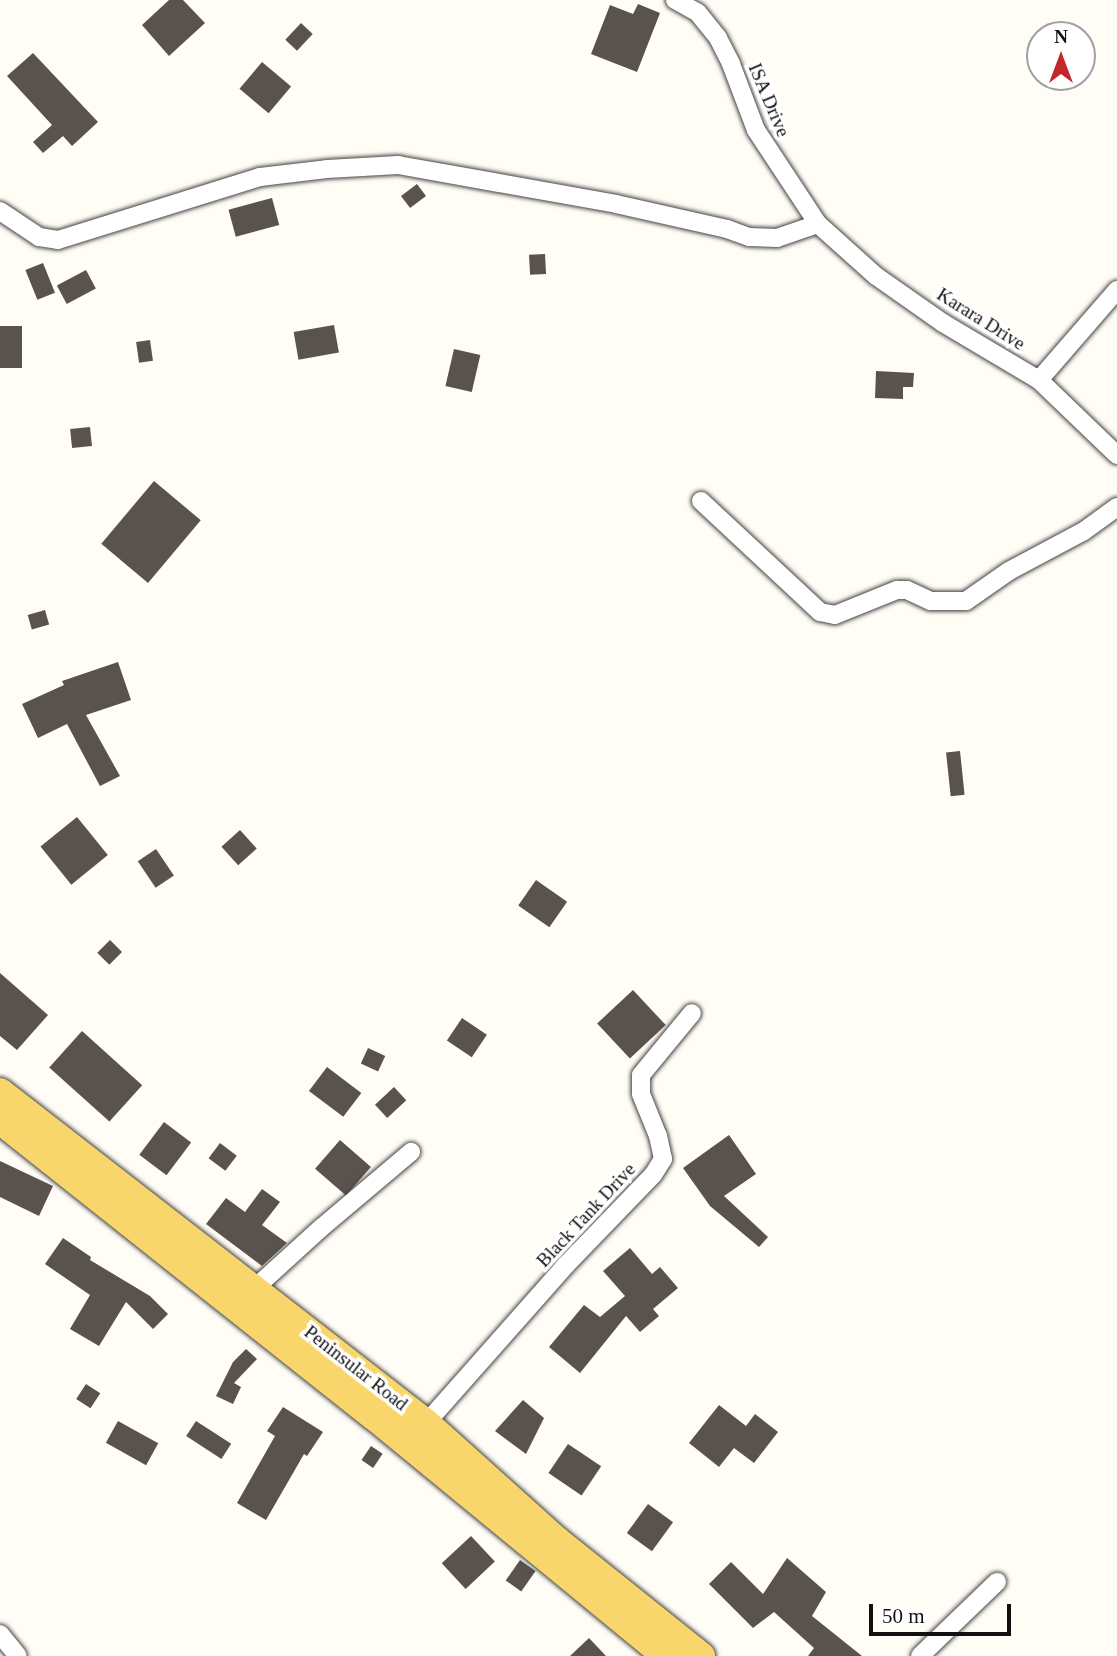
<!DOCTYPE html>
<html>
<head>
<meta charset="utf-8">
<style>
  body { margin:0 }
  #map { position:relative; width:1117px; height:1656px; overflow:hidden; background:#fffdf5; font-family:"Times New Roman",serif }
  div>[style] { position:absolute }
  .building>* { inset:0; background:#5a524d; transform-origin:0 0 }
  .roads { filter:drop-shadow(0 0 2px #444) drop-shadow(0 0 2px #444) }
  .street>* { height:18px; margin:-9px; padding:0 9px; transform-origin:9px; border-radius:9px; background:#fff }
  .primary>* { height:28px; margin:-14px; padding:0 14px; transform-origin:14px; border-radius:14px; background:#f9d66b }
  span { translate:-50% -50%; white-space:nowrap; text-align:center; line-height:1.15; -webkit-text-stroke:7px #fff; paint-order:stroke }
  .street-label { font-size:19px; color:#111 }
  .north { position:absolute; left:1026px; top:21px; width:70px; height:70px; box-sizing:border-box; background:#fff; border:2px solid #a0a0a0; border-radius:50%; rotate:0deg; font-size:19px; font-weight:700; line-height:28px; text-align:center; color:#111 }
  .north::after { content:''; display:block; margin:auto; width:24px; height:32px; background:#c4262e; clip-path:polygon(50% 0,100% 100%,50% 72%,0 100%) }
  .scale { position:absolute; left:869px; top:1604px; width:142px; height:32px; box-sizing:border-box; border:4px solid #111; border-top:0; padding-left:9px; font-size:21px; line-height:24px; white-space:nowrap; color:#111; -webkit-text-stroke:5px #fff; paint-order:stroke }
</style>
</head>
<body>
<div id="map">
  <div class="building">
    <div style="clip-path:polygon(169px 0,183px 0,205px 23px,169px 56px,142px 25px)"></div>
    <div style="clip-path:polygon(638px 4px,660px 13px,637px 72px,591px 54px,610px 5px,633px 14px)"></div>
    <div style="left:301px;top:23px;width:16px;height:23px;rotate:43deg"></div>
    <div style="clip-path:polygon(33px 53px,98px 122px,72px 146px,63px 136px,43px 153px,33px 142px,52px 125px,7px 76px)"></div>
    <div style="left:262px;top:62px;width:38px;height:35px;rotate:40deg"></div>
    <div style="left:417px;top:184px;width:15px;height:20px;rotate:53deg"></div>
    <div style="left:272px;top:198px;width:28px;height:45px;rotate:75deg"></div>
    <div style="left:545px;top:254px;width:20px;height:16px;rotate:87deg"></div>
    <div style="left:43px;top:263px;width:32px;height:19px;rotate:68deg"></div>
    <div style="left:86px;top:270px;width:21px;height:33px;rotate:62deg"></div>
    <div style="left:334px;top:325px;width:28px;height:41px;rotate:80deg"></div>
    <div style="left:0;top:326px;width:22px;height:42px"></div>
    <div style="left:150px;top:340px;width:21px;height:14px;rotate:82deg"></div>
    <div style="left:454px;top:349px;width:27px;height:38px;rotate:13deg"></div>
    <div style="clip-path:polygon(876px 371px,914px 373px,913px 387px,903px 387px,903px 399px,875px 398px)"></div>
    <div style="left:90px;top:427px;width:19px;height:20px;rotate:84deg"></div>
    <div style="left:154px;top:481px;width:61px;height:82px;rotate:40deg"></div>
    <div style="left:45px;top:610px;width:15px;height:18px;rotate:74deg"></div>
    <div style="clip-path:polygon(118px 662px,131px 700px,86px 715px,120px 776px,100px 786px,67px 724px,38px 738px,22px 704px,64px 685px,62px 681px)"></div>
    <div style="left:960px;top:751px;width:44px;height:14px;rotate:84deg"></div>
    <div style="left:77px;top:817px;width:49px;height:47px;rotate:51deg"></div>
    <div style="left:240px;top:830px;width:25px;height:25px;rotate:48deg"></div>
    <div style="left:156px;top:849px;width:32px;height:22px;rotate:56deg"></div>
    <div style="left:536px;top:880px;width:38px;height:31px;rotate:35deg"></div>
    <div style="left:110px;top:940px;width:17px;height:18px;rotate:45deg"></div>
    <div style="clip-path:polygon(0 973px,48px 1015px,17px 1050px,0 1036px)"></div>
    <div style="left:633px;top:990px;width:48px;height:49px;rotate:47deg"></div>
    <div style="left:462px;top:1018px;width:30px;height:27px;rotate:34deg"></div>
    <div style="left:82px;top:1031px;width:81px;height:49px;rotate:42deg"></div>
    <div style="left:368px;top:1048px;width:19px;height:17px;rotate:25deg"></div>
    <div style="left:327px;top:1067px;width:43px;height:30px;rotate:37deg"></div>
    <div style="left:394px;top:1087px;width:18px;height:26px;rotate:47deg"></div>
    <div style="left:164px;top:1122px;width:34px;height:41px;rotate:37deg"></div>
    <div style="clip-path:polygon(729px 1135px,756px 1174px,724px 1196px,768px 1237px,759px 1247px,710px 1206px,683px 1168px)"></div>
    <div style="left:340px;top:1140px;width:41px;height:38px;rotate:41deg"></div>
    <div style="left:220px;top:1143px;width:21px;height:19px;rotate:37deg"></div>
    <div style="clip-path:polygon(0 1161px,53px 1186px,39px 1216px,0 1197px)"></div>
    <div style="clip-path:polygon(262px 1189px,280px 1202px,262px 1225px,287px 1243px,262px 1266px,206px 1224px,226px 1198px,245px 1212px)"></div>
    <div style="clip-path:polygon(63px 1238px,91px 1257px,90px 1260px,150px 1296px,168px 1314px,153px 1329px,126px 1302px,99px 1346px,70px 1329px,90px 1295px,45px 1264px)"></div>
    <div style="clip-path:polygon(630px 1248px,652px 1274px,660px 1267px,678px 1288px,653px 1309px,659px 1316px,640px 1332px,626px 1316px,580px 1373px,549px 1347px,584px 1305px,600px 1317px,625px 1296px,603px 1271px)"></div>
    <div style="clip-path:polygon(246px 1349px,257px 1359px,234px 1383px,241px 1387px,233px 1404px,216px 1396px,233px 1362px)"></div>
    <div style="left:86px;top:1384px;width:17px;height:18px;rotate:33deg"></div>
    <div style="clip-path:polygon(523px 1400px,544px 1418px,526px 1454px,495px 1431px)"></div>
    <div style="clip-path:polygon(719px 1405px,746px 1426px,755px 1414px,778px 1432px,754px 1463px,734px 1448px,719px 1467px,689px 1443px)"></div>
    <div style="clip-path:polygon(283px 1407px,323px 1432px,307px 1456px,304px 1454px,266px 1520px,237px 1503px,275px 1436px,267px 1431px)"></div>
    <div style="left:118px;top:1421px;width:46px;height:25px;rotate:29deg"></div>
    <div style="left:196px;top:1421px;width:42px;height:18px;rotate:33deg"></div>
    <div style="left:568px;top:1444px;width:40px;height:35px;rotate:34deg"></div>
    <div style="left:371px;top:1446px;width:14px;height:17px;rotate:34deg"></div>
    <div style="left:648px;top:1504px;width:31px;height:36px;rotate:36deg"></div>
    <div style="left:471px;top:1536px;width:35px;height:40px;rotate:47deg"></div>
    <div style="clip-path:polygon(787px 1558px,826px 1592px,812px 1616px,862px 1656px,808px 1656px,814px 1648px,774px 1612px,753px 1628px,709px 1584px,731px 1562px,763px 1594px)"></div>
    <div style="left:520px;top:1560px;width:19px;height:25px;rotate:35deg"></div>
    <div style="clip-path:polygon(589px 1638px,606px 1656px,570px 1656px)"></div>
  </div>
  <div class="roads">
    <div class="street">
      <div style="left:675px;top:0;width:26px;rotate:29deg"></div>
      <div style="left:698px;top:13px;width:32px;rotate:51deg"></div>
      <div style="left:718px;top:38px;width:29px;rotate:63deg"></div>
      <div style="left:731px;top:64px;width:71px;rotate:69.3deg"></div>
      <div style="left:756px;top:130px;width:113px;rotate:56.6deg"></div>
      <div style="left:818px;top:224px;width:78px;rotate:41.9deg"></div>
      <div style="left:876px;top:276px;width:82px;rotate:35deg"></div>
      <div style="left:943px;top:323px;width:112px;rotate:30.7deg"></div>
      <div style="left:1039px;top:380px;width:108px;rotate:43.9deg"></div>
      <div style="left:0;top:211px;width:47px;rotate:33.7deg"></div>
      <div style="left:39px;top:237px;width:19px;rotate:9deg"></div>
      <div style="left:58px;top:240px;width:212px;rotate:-17.3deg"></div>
      <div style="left:260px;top:177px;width:67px;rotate:-6.8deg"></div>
      <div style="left:327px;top:169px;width:71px;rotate:-3.2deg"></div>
      <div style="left:398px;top:165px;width:221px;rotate:10.1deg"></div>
      <div style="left:616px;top:204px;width:114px;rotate:12.7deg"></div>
      <div style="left:727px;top:229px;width:23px;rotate:20deg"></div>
      <div style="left:749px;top:237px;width:28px;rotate:2deg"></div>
      <div style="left:777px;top:238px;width:43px;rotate:-18.9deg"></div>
      <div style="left:1039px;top:380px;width:119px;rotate:-49.1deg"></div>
      <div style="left:701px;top:501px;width:163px;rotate:43deg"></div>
      <div style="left:820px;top:612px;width:15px;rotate:11deg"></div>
      <div style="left:835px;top:615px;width:67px;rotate:-22deg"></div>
      <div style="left:897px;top:590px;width:10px"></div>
      <div style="left:907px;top:590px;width:26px;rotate:25deg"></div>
      <div style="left:931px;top:601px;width:35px"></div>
      <div style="left:966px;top:601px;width:52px;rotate:-34.9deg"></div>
      <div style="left:1009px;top:571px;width:85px;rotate:-28.1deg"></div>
      <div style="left:1084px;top:531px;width:41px;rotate:-36deg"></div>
      <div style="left:255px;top:1288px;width:89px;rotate:-42.3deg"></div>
      <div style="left:321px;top:1228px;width:118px;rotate:-40.2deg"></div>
      <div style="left:420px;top:1430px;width:220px;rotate:-48.5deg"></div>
      <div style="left:566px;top:1265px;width:125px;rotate:-46deg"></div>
      <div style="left:653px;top:1175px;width:19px;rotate:-58deg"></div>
      <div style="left:663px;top:1159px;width:24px;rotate:-102deg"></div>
      <div style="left:658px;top:1136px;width:45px;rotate:-112deg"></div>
      <div style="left:641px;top:1094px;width:19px;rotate:-90deg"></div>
      <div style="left:641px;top:1075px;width:80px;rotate:-50.6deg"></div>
      <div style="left:0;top:1634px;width:28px;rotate:51deg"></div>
      <div style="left:920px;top:1656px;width:107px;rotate:-43.9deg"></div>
    </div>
    <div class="primary">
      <div style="left:0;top:1092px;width:539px;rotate:37.85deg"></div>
      <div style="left:426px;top:1423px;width:175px;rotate:42deg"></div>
      <div style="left:556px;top:1540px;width:186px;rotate:38.7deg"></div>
      <div style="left:0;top:1120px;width:478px;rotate:38.4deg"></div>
      <div style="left:375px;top:1417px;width:377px;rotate:39.4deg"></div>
    </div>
  </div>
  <div class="street-label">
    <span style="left:769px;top:100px;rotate:67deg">ISA Drive</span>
    <span style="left:981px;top:319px;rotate:32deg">Karara Drive</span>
    <span style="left:586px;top:1215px;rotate:-47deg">Black Tank Drive</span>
    <span style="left:356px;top:1368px;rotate:38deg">Peninsular Road</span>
  </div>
  <div class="north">N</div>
  <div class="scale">50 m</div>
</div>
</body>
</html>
